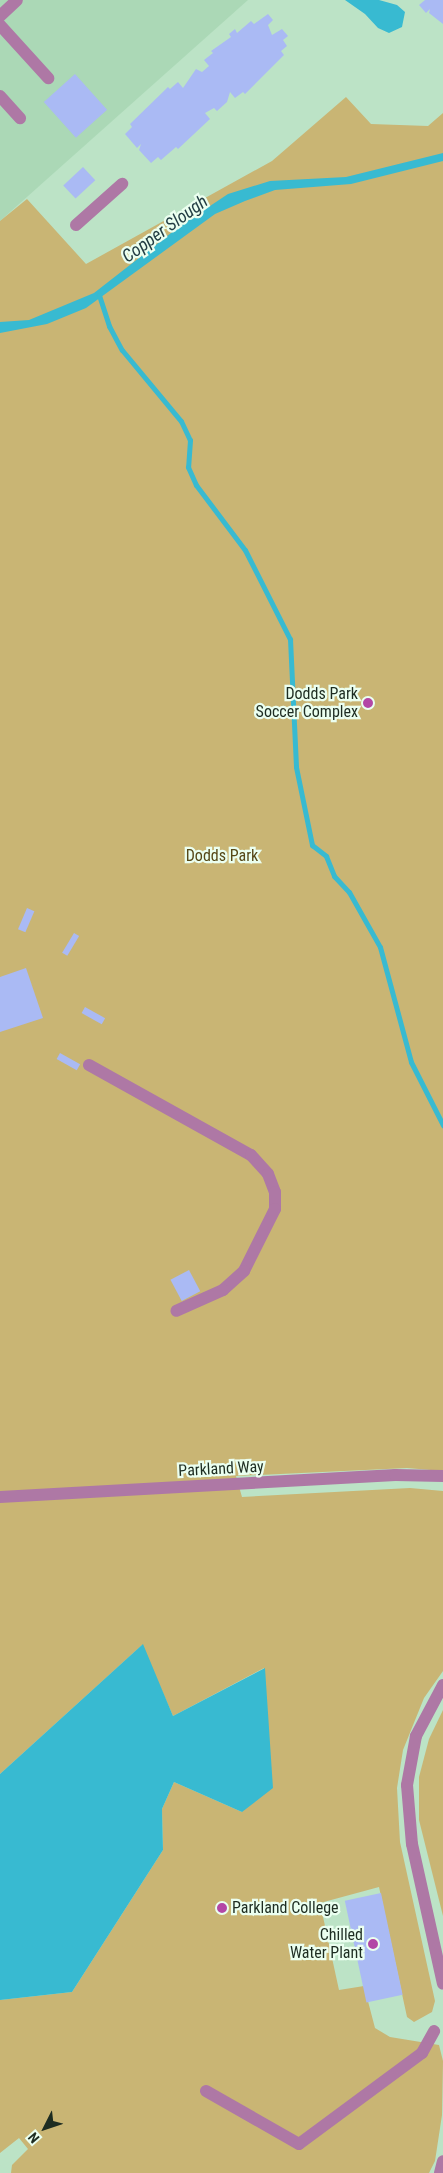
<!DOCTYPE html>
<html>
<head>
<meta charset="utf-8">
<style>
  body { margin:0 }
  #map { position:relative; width:443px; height:2173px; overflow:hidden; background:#bce3c6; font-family:"Roboto Condensed",sans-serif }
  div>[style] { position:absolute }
  .built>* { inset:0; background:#abd8b6 }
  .green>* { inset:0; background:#c9b574 }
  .water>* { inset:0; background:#38bad1 }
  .stream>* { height:5px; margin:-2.5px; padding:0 2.5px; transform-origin:2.5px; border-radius:2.5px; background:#38bad1 }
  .building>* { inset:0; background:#aabaf4; transform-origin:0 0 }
  .minor>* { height:12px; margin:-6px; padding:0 6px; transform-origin:6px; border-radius:6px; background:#ae78a5 }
  .dots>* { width:14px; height:14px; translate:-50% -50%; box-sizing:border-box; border:2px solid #ebfff0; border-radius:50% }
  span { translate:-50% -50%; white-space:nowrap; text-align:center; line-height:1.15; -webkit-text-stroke:4.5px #ebfff0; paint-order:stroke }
  .poi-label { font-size:16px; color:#1d2c21 }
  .right { translate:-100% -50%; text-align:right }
  .left { translate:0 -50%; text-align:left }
  .park-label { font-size:16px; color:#564817 }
  .street-label { font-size:16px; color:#1d2c21 }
  .water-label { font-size:18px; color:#223d43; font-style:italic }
  .north { position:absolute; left:20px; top:2103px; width:50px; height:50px; -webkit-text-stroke:4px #ebfff0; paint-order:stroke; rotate:229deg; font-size:14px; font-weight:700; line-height:20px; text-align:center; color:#1d2c21 }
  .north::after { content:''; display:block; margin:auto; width:18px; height:22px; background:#1d2c21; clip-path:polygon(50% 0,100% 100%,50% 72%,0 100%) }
</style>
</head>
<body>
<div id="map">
  <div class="built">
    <div style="clip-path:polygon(0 0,248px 0,0 221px)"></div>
  </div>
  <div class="green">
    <div style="clip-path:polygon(346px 97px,371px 124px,428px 126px,443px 113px,443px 1471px,407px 1468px,236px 1476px,242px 1497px,410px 1488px,443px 1491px,443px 1671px,424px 1698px,403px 1750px,397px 1788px,400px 1842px,435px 2001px,432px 2012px,414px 2022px,407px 2017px,379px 1887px,320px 1903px,339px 1990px,364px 1986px,375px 2028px,390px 2037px,439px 2045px,443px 2061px,442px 2115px,435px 2161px,429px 2173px,11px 2173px,12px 2165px,28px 2149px,19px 2138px,0 2153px,0 2000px,72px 1992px,163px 1850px,162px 1809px,174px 1782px,242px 1812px,264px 1668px,173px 1716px,142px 1645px,0 1774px,0 221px,27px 199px,86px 264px,272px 161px)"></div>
    <div style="clip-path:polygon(443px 1710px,443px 1916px,419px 1820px,419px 1777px,429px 1739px)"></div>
  </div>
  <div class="water">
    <div style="clip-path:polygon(345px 0,379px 0,397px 5px,405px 12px,402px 27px,389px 33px,378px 28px,365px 14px)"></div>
    <div style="clip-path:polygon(443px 153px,443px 161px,351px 184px,275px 190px,245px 201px,215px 214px,86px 308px,47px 324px,0 333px,0 322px,29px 320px,94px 293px,180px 226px,228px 194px,270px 181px,346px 177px)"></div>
    <div style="clip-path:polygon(143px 1644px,173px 1716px,265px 1668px,273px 1788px,242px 1812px,174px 1782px,162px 1809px,163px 1850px,72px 1992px,0 2000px,0 1774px)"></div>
  </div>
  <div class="stream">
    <div style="left:99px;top:295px;width:33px;rotate:72deg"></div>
    <div style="left:109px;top:326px;width:27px;rotate:62deg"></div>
    <div style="left:122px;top:350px;width:92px;rotate:50.3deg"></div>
    <div style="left:181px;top:421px;width:21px;rotate:65deg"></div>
    <div style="left:190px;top:440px;width:27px;rotate:94deg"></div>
    <div style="left:188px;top:467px;width:20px;rotate:66deg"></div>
    <div style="left:196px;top:485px;width:81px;rotate:53deg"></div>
    <div style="left:245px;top:550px;width:100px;rotate:63.2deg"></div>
    <div style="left:290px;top:639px;width:128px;rotate:87.3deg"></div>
    <div style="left:296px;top:767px;width:80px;rotate:78.4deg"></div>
    <div style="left:312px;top:845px;width:18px;rotate:38deg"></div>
    <div style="left:326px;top:856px;width:22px;rotate:68deg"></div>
    <div style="left:334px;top:876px;width:22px;rotate:47deg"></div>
    <div style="left:349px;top:892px;width:63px;rotate:60.6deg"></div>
    <div style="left:380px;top:947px;width:119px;rotate:74.9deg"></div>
    <div style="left:411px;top:1062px;width:71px;rotate:63.1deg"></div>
  </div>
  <div class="building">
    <div style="clip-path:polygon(425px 0,443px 0,443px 24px,429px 13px,430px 9px,426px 13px,419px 5px)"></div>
    <div style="clip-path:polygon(268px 14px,273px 20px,268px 25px,272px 35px,282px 29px,288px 36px,283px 40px,287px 46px,281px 51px,284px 55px,245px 94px,243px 92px,235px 98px,230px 92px,227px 102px,217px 111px,214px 108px,205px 113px,210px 119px,178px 149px,176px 147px,161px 160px,158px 157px,151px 163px,139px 150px,141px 144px,137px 148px,125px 134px,132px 127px,130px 124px,168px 87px,170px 89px,178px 82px,183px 88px,196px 69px,202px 72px,209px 66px,204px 60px,213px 53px,211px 51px,231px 37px,229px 34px,235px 29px,237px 33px,251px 21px,254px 24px)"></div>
    <div style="left:75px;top:74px;width:48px;height:42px;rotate:48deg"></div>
    <div style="left:83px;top:167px;width:18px;height:27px;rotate:47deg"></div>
    <div style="left:27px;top:908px;width:8px;height:23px;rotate:23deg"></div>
    <div style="left:74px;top:933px;width:6px;height:23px;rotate:31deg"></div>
    <div style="clip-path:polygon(26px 968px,43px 1018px,0 1032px,0 977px)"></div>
    <div style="left:85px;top:1007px;width:23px;height:7px;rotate:29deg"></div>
    <div style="left:60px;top:1053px;width:23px;height:7px;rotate:29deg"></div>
    <div style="left:189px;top:1270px;width:24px;height:21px;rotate:62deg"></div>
    <div style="left:381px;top:1893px;width:104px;height:37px;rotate:78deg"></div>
  </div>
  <div class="minor">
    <div style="left:0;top:16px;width:23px;rotate:-43deg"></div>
    <div style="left:0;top:25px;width:72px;rotate:47.8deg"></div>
    <div style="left:0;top:96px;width:30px;rotate:48deg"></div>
    <div style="left:76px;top:225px;width:62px;rotate:-41.7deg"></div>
    <div style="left:89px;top:1065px;width:185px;rotate:29.1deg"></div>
    <div style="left:251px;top:1155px;width:25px;rotate:48deg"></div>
    <div style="left:268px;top:1174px;width:19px;rotate:69deg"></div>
    <div style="left:275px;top:1192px;width:17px;rotate:90deg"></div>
    <div style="left:275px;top:1209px;width:69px;rotate:116.6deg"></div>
    <div style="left:244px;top:1271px;width:28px;rotate:138deg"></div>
    <div style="left:223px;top:1290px;width:51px;rotate:155.9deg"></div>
    <div style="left:0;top:1497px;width:396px;rotate:-3.2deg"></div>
    <div style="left:395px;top:1475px;width:48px;rotate:1.2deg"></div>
    <div style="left:443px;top:1685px;width:58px;rotate:117.9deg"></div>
    <div style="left:416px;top:1736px;width:50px;rotate:100.4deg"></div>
    <div style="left:407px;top:1785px;width:59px;rotate:85.2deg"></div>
    <div style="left:412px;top:1844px;width:143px;rotate:77.5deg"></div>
    <div style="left:206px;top:2091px;width:107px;rotate:29.7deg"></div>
    <div style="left:299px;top:2144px;width:153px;rotate:-36.5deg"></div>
    <div style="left:422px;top:2053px;width:25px;rotate:-61deg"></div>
    <div style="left:440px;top:2173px;width:12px;rotate:-76deg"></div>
  </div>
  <div class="dots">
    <div style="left:368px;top:703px;background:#b347a6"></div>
    <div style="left:222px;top:1908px;background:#b347a6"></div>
    <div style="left:373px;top:1944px;background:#b347a6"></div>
  </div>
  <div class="poi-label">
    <span class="right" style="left:358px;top:703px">Dodds Park<br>Soccer Complex</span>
    <span class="left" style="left:232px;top:1908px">Parkland College</span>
    <span class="right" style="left:363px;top:1944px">Chilled<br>Water Plant</span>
  </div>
  <div class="park-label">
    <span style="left:222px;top:856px">Dodds Park</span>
  </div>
  <div class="street-label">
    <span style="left:221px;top:1469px;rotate:-3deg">Parkland Way</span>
  </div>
  <div class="water-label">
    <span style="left:165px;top:229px;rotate:-36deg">Copper Slough</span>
  </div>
  <div class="north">N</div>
</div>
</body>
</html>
